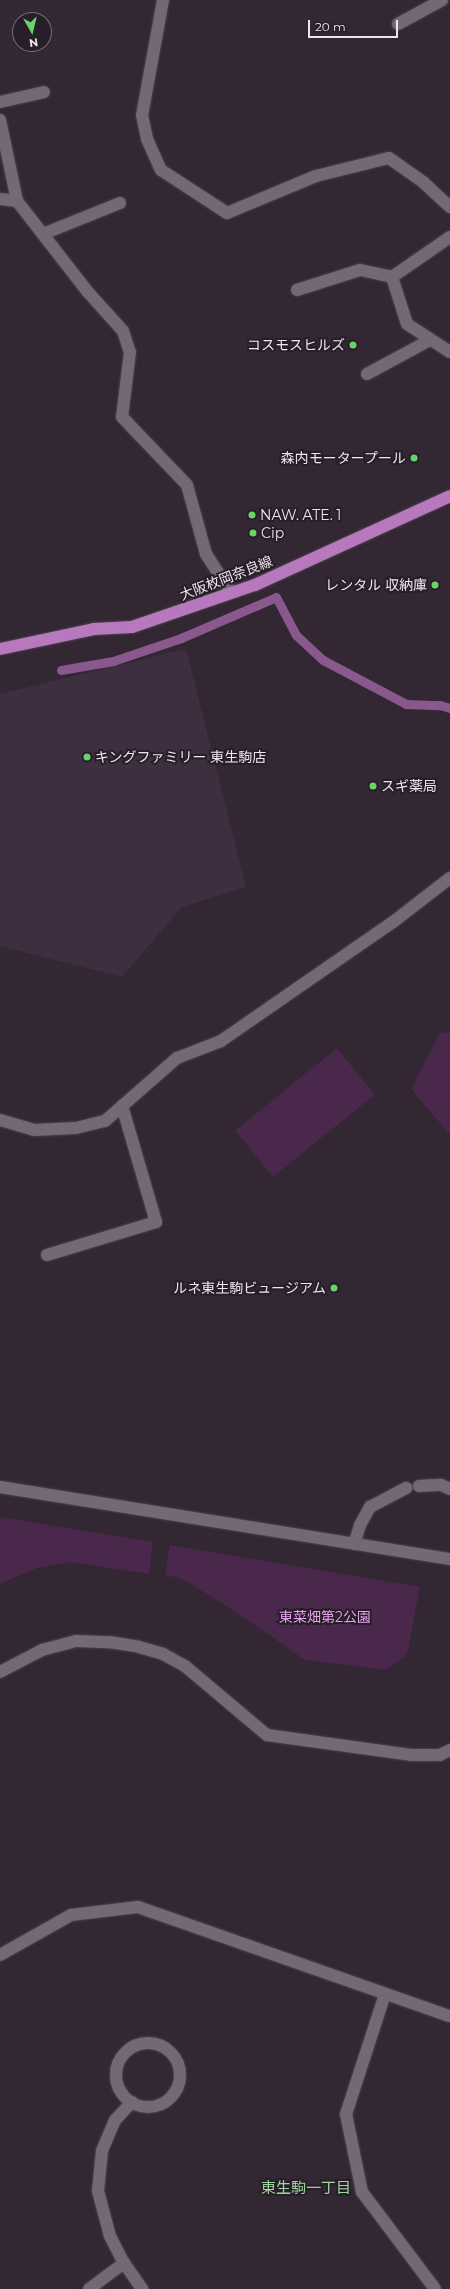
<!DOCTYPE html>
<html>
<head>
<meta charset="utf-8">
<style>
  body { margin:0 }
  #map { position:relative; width:450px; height:2289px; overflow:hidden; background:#322733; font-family:Montserrat,"Noto Sans JP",sans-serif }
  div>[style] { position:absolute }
  .built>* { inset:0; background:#3e2f40 }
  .green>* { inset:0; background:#49284c; transform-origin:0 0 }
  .stream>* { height:9px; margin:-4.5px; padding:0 4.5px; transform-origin:4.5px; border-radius:4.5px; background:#89598e }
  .roads { filter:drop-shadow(0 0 1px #4c434d) drop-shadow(0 0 1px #4c434d) }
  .minor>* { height:12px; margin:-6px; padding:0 6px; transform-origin:6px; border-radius:6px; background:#756876 }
  .minor>.ring { margin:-6px; padding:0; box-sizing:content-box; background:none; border:12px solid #756876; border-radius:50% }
  .major>* { height:12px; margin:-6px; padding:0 6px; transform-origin:6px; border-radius:6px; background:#b878bd }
  .dots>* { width:11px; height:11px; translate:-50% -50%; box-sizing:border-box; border:2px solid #281e29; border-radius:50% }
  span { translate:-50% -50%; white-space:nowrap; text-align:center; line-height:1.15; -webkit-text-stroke:4px #281e29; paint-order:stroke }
  .poi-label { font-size:14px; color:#ece5ec }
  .right { translate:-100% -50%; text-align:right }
  .left { translate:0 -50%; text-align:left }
  .street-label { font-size:14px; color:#ece5ec }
  .park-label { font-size:14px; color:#e7a2ed }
  .neighbourhood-label { font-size:15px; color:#9fd89d }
  .north { position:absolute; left:12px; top:12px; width:40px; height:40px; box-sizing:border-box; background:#281e29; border:1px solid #766e77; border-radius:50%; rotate:172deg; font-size:11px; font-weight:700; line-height:16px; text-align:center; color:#ece5ec }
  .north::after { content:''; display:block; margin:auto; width:14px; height:18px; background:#66d467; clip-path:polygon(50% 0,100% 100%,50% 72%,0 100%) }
  .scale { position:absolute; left:308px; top:20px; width:90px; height:18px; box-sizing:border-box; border:2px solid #ece5ec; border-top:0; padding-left:5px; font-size:12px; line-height:14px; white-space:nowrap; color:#ece5ec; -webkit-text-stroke:3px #281e29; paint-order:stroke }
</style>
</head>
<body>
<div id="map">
  <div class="built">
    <div style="clip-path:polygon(186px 649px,246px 887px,182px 907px,122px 977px,0 946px,0 694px)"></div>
  </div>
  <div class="green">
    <div style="clip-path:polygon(450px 1032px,450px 1135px,411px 1089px,440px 1033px)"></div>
    <div style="left:337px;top:1048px;width:60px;height:131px;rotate:51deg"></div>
    <div style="clip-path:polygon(0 1517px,153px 1542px,149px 1574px,71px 1562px,37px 1568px,0 1584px)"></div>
    <div style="clip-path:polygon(170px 1545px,420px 1587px,408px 1650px,405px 1657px,385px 1670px,305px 1660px,246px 1619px,190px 1583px,179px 1578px,165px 1575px)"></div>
  </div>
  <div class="stream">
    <div style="left:61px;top:670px;width:53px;rotate:-9.8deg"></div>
    <div style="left:113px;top:661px;width:72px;rotate:-18.7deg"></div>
    <div style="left:181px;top:638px;width:103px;rotate:-23.3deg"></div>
    <div style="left:276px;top:597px;width:43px;rotate:62.2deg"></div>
    <div style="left:296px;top:635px;width:37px;rotate:43deg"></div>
    <div style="left:323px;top:660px;width:94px;rotate:27.9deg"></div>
    <div style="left:406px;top:704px;width:34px;rotate:2deg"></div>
    <div style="left:440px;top:705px;width:10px;rotate:17deg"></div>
  </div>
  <div class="roads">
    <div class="minor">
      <div style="left:163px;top:0;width:117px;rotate:100.3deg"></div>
      <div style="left:142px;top:115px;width:25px;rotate:78deg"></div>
      <div style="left:147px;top:139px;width:34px;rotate:66deg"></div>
      <div style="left:161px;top:170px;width:79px;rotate:33.1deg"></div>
      <div style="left:227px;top:213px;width:96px;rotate:-22.6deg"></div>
      <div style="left:316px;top:176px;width:75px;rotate:-13.9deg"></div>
      <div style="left:389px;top:158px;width:42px;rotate:35.2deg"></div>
      <div style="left:423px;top:182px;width:37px;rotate:43deg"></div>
      <div style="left:398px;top:24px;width:50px;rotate:-28.6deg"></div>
      <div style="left:0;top:102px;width:45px;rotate:-12.8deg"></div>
      <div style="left:0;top:120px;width:83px;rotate:78.1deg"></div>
      <div style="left:17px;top:201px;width:114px;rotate:52.1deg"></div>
      <div style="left:87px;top:291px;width:54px;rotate:48deg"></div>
      <div style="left:123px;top:331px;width:22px;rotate:72deg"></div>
      <div style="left:130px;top:352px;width:65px;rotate:97deg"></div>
      <div style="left:122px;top:417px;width:94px;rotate:46.3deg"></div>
      <div style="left:187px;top:485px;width:72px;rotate:74.6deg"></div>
      <div style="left:206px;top:554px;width:46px;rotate:57.3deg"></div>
      <div style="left:0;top:199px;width:17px;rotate:7deg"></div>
      <div style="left:43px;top:234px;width:83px;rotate:-21.9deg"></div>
      <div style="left:450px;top:237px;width:70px;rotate:145.4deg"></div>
      <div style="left:392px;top:277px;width:49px;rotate:72.3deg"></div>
      <div style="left:407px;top:324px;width:51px;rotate:33.1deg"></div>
      <div style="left:297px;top:290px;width:66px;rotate:-17.6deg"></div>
      <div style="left:360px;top:270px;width:33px;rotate:12deg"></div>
      <div style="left:367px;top:374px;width:72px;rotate:-28.4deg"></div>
      <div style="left:0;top:1120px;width:35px;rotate:16deg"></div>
      <div style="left:34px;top:1130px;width:42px;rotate:-2.7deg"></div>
      <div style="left:76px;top:1128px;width:30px;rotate:-14deg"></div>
      <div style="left:105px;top:1121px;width:96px;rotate:-41.2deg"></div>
      <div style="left:177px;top:1058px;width:47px;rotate:-21.1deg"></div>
      <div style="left:221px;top:1041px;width:209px;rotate:-34.7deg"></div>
      <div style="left:393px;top:922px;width:72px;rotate:-37.7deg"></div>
      <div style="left:47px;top:1255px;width:114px;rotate:-16.8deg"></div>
      <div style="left:156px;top:1222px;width:121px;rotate:-106.3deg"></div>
      <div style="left:419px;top:1486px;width:22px;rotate:-3deg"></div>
      <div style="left:441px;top:1485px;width:10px;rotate:24deg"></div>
      <div style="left:0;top:1487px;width:456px;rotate:9.1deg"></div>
      <div style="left:354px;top:1544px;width:20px;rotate:-72deg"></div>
      <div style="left:360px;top:1525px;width:21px;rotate:-61deg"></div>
      <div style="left:370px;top:1507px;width:41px;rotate:-27.8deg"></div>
      <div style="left:0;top:1672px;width:47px;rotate:-27.6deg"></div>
      <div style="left:42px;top:1650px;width:35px;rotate:-15deg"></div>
      <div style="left:76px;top:1641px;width:33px;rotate:2deg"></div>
      <div style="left:109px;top:1642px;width:30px;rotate:9deg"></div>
      <div style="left:139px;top:1647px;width:25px;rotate:16deg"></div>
      <div style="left:163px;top:1654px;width:25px;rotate:29deg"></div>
      <div style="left:185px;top:1666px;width:107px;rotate:40.1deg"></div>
      <div style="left:267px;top:1735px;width:145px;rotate:7.9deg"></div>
      <div style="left:411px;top:1755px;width:29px"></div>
      <div style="left:440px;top:1755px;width:11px;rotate:-27deg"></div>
      <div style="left:0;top:1955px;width:81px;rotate:-29.4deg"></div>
      <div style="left:71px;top:1915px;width:67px;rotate:-6.8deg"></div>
      <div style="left:138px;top:1907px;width:330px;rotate:19.3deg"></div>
      <div style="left:385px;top:1994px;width:126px;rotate:108deg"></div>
      <div style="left:346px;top:2114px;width:80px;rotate:78.4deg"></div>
      <div style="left:362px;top:2192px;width:121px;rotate:53deg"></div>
      <div class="ring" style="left:116px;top:2043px;width:52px;height:52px"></div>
      <div style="left:132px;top:2102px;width:25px;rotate:133deg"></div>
      <div style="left:115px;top:2120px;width:34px;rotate:113deg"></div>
      <div style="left:102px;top:2151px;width:40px;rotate:95.7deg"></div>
      <div style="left:98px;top:2191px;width:47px;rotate:75.1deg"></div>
      <div style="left:110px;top:2236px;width:30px;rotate:63deg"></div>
      <div style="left:124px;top:2263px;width:32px;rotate:55deg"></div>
      <div style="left:89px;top:2289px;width:44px;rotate:-36.6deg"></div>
    </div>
    <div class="major">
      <div style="left:0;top:649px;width:96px;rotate:-12deg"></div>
      <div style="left:94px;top:629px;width:38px;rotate:-3deg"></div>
      <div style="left:132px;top:627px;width:130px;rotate:-18.9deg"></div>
      <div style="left:255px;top:585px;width:214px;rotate:-24.5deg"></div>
    </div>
  </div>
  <div class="dots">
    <div style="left:353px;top:345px;background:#66d467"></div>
    <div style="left:414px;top:458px;background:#66d467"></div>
    <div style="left:252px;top:515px;background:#66d467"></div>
    <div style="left:253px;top:533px;background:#66d467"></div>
    <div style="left:435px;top:585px;background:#66d467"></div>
    <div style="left:87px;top:757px;background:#66d467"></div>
    <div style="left:373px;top:786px;background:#66d467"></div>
    <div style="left:334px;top:1288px;background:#66d467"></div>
  </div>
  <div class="poi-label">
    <span class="right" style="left:345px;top:345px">コスモスヒルズ</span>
    <span class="right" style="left:406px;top:458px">森内モータープール</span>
    <span class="left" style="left:260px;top:515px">NAW. ATE. 1</span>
    <span class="left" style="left:261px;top:533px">Cip</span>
    <span class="right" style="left:427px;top:585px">レンタル 収納庫</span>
    <span class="left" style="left:95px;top:757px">キングファミリー 東生駒店</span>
    <span class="left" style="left:381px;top:786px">スギ薬局</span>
    <span class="right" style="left:326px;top:1288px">ルネ東生駒ビュージアム</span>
  </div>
  <div class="street-label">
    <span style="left:226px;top:578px;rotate:-21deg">大阪枚岡奈良線</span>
  </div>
  <div class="park-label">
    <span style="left:325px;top:1617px">東菜畑第2公園</span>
  </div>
  <div class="neighbourhood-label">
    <span style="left:306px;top:2188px">東生駒一丁目</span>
  </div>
  <div class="north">N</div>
  <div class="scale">20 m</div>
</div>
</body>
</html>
